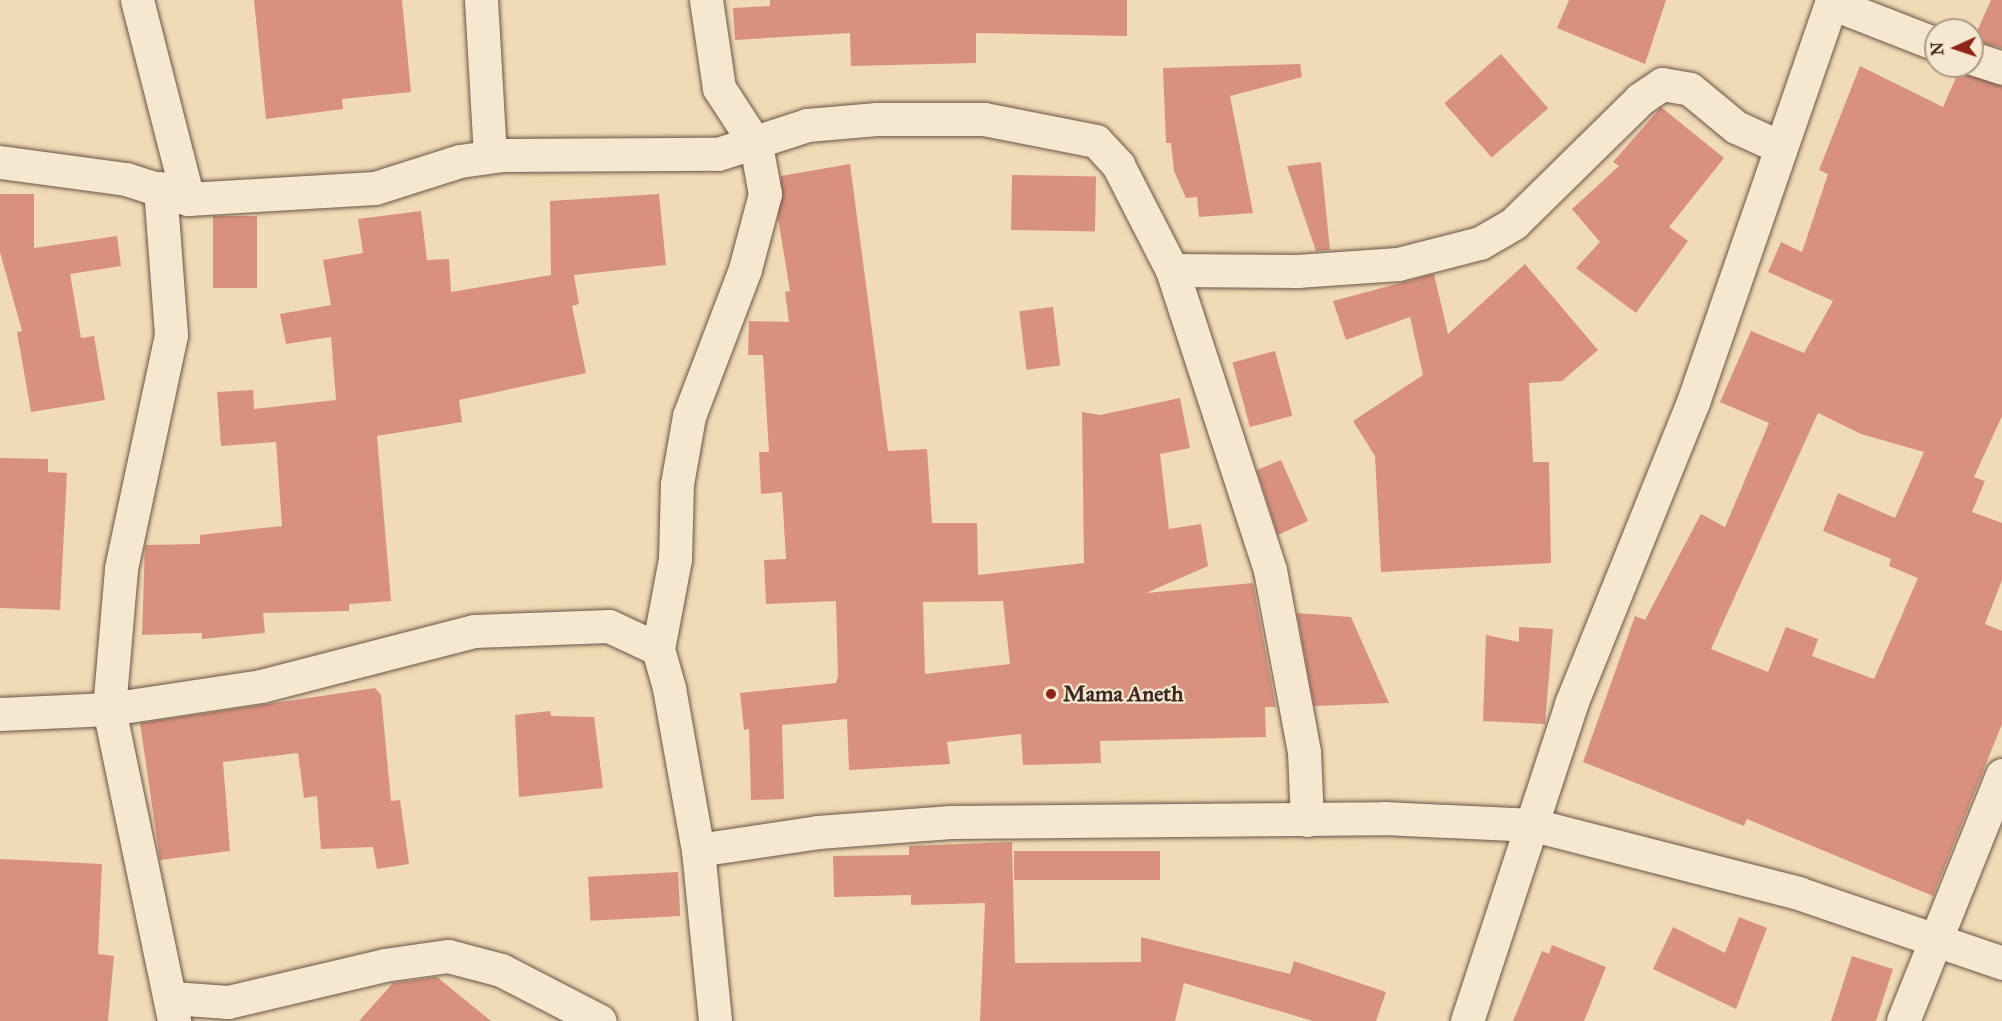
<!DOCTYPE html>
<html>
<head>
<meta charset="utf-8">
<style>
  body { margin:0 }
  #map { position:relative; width:2002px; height:1021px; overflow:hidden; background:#f1dab6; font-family:"IM FELL Great Primer",serif }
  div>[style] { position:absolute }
  .building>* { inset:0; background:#d9917f; transform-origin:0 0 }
  .roads { filter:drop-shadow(0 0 2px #685547) drop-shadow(0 0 2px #685547) }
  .minor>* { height:33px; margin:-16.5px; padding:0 16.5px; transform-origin:16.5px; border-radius:16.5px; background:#f6e7d0 }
  .dots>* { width:16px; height:16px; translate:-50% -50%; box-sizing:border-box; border:3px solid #f6e7d0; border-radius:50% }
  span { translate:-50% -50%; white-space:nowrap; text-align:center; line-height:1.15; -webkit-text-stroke:4.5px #f6e7d0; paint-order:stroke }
  .poi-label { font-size:22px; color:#3b2922; font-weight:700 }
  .left { translate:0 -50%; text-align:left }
  .north { position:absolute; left:1924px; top:18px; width:60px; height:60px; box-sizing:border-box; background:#f6e7d0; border:2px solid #ab9b8a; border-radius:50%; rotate:267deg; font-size:16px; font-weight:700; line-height:24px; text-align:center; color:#3b2922 }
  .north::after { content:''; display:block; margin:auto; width:21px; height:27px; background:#8f2418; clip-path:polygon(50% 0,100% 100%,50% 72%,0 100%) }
</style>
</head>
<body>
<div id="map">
  <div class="building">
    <div style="clip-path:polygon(254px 0,402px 0,411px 92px,342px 99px,343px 109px,266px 119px)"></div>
    <div style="clip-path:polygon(770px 0,1127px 0,1127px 36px,976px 33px,976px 63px,851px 66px,850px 33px,735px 40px,733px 8px,770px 6px)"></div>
    <div style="clip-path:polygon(1569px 0,1666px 0,1645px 64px,1557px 28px)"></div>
    <div style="clip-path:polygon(1991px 0,2002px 0,2002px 48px,1973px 40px)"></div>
    <div style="left:1501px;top:54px;width:72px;height:75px;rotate:49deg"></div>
    <div style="clip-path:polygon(1300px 64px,1302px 77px,1230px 96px,1253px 213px,1199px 217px,1197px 197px,1186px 198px,1174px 171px,1171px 143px,1166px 143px,1163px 68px)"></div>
    <div style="clip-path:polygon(evenodd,1860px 66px,1943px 107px,1959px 71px,2002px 86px,2002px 416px,1974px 477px,1985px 481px,1972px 512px,2002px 523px,2002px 580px,1985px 624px,2002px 631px,2002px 724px,1933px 896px,1747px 819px,1744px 826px,1583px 762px,1635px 616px,1645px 620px,1701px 514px,1725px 527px,1769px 423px,1720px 402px,1751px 331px,1804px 353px,1833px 301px,1768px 272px,1781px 242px,1802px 252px,1828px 174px,1819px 170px,1860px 66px,1818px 413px,1861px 434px,1924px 452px,1895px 518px,1838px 493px,1823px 531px,1891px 559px,1889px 566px,1918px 578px,1874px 679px,1812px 656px,1818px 639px,1786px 627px,1768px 672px,1711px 649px,1818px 413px)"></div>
    <div style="clip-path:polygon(1661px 107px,1724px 158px,1669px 227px,1688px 241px,1636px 313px,1576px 268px,1600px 242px,1572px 209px,1619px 166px,1613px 162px)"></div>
    <div style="clip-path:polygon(1321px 162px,1330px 250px,1316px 251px,1287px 166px)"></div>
    <div style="clip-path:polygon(evenodd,850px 164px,888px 451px,927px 449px,932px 523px,977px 523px,978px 575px,1084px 563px,1082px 412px,1100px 415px,1180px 398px,1190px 448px,1160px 454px,1169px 529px,1201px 524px,1208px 566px,1146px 593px,1253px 583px,1276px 707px,1265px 707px,1266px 737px,1100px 741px,1101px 763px,1023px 765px,1021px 734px,947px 742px,950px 764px,849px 770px,847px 719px,782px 725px,784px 799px,751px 800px,749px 729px,744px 730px,740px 693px,836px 683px,838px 676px,836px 601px,766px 604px,764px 560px,786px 559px,782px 492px,761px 494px,759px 452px,769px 452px,763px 355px,748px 355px,749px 321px,789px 322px,785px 292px,790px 291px,778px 218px,781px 176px,850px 164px,1003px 601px,1010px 664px,925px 674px,923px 602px,1003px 601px)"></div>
    <div style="left:1012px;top:175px;width:84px;height:55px;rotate:1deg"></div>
    <div style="clip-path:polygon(0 194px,34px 194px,34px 248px,117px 236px,121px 266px,70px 274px,81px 338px,94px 336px,105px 400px,31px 412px,17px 332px,22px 331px,0 252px)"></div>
    <div style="clip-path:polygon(659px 194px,666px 265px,574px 275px,579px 304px,572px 306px,586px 373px,459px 400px,462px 422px,377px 436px,391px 601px,349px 604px,349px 611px,263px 613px,265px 633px,202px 639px,202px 633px,142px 635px,145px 545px,200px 544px,200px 535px,282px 526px,276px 442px,221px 446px,217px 392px,253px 390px,254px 409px,336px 400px,331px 337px,286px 344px,280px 314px,331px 305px,323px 260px,363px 253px,358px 219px,421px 211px,427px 260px,449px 259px,451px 292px,551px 275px,550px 201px)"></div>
    <div style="left:213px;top:216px;width:44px;height:72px"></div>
    <div style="clip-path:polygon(1525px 264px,1598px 350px,1562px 381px,1529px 383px,1533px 462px,1549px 462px,1551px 563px,1381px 572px,1375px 456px,1353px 421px,1423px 375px,1410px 317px,1346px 340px,1333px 301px,1434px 274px,1448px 334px)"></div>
    <div style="left:1053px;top:307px;width:59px;height:34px;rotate:83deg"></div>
    <div style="left:1275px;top:351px;width:67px;height:44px;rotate:75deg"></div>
    <div style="clip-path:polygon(0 458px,48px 459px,48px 472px,67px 473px,60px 610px,0 608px)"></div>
    <div style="clip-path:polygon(1281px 460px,1308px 521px,1278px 535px,1257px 470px)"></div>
    <div style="clip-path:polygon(1297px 613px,1351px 617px,1389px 703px,1314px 706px)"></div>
    <div style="clip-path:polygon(1519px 627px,1553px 629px,1545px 724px,1483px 721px,1486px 635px,1519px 642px)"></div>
    <div style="clip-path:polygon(375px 688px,381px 695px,391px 801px,400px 800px,409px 864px,377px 869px,373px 847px,321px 849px,317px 796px,304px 798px,298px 753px,223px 762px,230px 851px,160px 860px,140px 723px)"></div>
    <div style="clip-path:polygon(550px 711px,551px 716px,594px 717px,603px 788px,519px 797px,515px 715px)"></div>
    <div style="clip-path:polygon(1012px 842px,1015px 963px,1141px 962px,1141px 937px,1290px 974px,1294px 961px,1386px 992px,1376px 1021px,1313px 1021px,1184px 983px,1175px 1021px,980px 1021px,985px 903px,911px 905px,911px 895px,834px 897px,833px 856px,909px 855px,909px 846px)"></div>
    <div style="left:1014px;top:851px;width:146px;height:29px"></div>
    <div style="clip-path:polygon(0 859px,102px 864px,98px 954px,114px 956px,108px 1021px,0 1021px)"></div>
    <div style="left:678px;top:872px;width:44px;height:90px;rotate:87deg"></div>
    <div style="clip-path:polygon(1739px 917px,1767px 928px,1736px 1009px,1653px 969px,1673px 927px,1725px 953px)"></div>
    <div style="clip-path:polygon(1552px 945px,1606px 967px,1584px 1021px,1513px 1021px,1542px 951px,1549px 954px)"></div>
    <div style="clip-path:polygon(1852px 956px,1893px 969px,1876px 1021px,1831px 1021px)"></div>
    <div style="clip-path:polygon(437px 977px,491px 1021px,359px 1021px,393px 983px)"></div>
  </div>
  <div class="roads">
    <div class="minor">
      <div style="left:137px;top:0;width:205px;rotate:75.6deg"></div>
      <div style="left:481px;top:0;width:156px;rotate:86.7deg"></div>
      <div style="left:1831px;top:3px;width:113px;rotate:21.3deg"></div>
      <div style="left:1972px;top:58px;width:32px;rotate:18deg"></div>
      <div style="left:0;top:162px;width:127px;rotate:7.7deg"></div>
      <div style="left:126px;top:179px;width:65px;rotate:17.9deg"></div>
      <div style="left:188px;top:199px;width:187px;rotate:-3.4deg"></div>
      <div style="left:375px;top:188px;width:89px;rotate:-17.6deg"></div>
      <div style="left:460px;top:161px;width:42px;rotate:-8.1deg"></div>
      <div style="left:502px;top:155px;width:216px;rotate:-0.3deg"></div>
      <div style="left:718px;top:154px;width:94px;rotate:-18deg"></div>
      <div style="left:807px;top:125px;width:70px;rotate:-4.9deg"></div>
      <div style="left:877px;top:119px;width:107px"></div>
      <div style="left:984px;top:119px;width:114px;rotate:11.1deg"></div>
      <div style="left:1096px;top:141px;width:33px;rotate:47deg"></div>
      <div style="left:1118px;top:165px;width:118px;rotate:62.8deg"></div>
      <div style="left:1172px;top:270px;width:316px;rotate:71.9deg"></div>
      <div style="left:1270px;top:570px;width:185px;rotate:79.4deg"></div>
      <div style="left:1304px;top:752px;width:68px;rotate:87.5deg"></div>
      <div style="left:160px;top:188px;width:147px;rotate:85.7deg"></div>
      <div style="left:171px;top:335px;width:239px;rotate:102.1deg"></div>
      <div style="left:121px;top:569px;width:141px;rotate:94.9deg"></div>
      <div style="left:109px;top:709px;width:319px;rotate:78.2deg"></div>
      <div style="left:1172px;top:270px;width:125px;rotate:0.5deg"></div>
      <div style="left:1297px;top:271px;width:101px;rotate:-4deg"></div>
      <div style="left:1398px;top:264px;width:85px;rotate:-14.4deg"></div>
      <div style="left:1480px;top:243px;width:39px;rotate:-30deg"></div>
      <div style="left:1514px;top:223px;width:177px;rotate:-44.5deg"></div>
      <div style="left:1640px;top:99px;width:27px;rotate:-34deg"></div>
      <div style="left:1662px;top:84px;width:28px;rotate:10deg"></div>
      <div style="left:1690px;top:89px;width:60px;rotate:39.6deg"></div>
      <div style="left:1736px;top:127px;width:48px;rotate:24.4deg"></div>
      <div style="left:658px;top:649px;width:92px;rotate:-79.3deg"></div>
      <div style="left:675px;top:559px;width:75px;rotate:-88.5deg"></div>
      <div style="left:677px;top:484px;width:69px;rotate:-80deg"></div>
      <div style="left:689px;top:416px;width:157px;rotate:-69.1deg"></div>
      <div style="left:745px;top:269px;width:78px;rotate:-75.1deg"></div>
      <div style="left:765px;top:194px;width:50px;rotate:-100.4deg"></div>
      <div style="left:756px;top:145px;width:68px;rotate:-123deg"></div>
      <div style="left:719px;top:88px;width:89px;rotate:-98.4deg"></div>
      <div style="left:0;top:714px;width:109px;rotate:-2.6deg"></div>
      <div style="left:109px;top:709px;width:154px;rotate:-8.6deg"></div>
      <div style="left:261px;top:686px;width:220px;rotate:-14.5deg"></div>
      <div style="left:474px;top:631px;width:135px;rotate:-2.1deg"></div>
      <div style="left:609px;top:626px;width:54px;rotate:25.1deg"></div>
      <div style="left:658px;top:649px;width:41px;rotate:74.2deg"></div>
      <div style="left:669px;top:688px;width:165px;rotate:79.9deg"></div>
      <div style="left:698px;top:850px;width:172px;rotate:84.3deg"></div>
      <div style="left:698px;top:850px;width:121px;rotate:-8.5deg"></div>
      <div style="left:818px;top:832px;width:133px;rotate:-4.3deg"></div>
      <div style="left:951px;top:822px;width:433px;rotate:-0.5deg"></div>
      <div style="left:1384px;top:818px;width:150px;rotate:2.7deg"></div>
      <div style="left:1534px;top:825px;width:273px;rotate:14.4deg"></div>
      <div style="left:1798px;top:893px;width:216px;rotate:18.9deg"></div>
      <div style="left:172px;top:998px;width:56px;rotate:4.1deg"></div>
      <div style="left:228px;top:1002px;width:160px;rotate:-13.3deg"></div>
      <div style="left:384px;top:965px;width:65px;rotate:-8deg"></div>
      <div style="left:448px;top:956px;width:55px;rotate:14.8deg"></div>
      <div style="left:501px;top:970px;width:111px;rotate:27.3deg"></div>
      <div style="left:1467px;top:1021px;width:334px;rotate:-71.8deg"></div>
      <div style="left:1571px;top:704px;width:326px;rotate:-68deg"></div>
      <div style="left:1693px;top:402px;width:425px;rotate:-70.9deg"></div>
      <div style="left:1903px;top:1021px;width:265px;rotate:-68.1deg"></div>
    </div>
  </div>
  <div class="dots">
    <div style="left:1051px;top:694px;background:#8f2418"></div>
  </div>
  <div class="poi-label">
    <span class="left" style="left:1063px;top:694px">Mama Aneth</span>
  </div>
  <div class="north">N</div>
</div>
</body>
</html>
